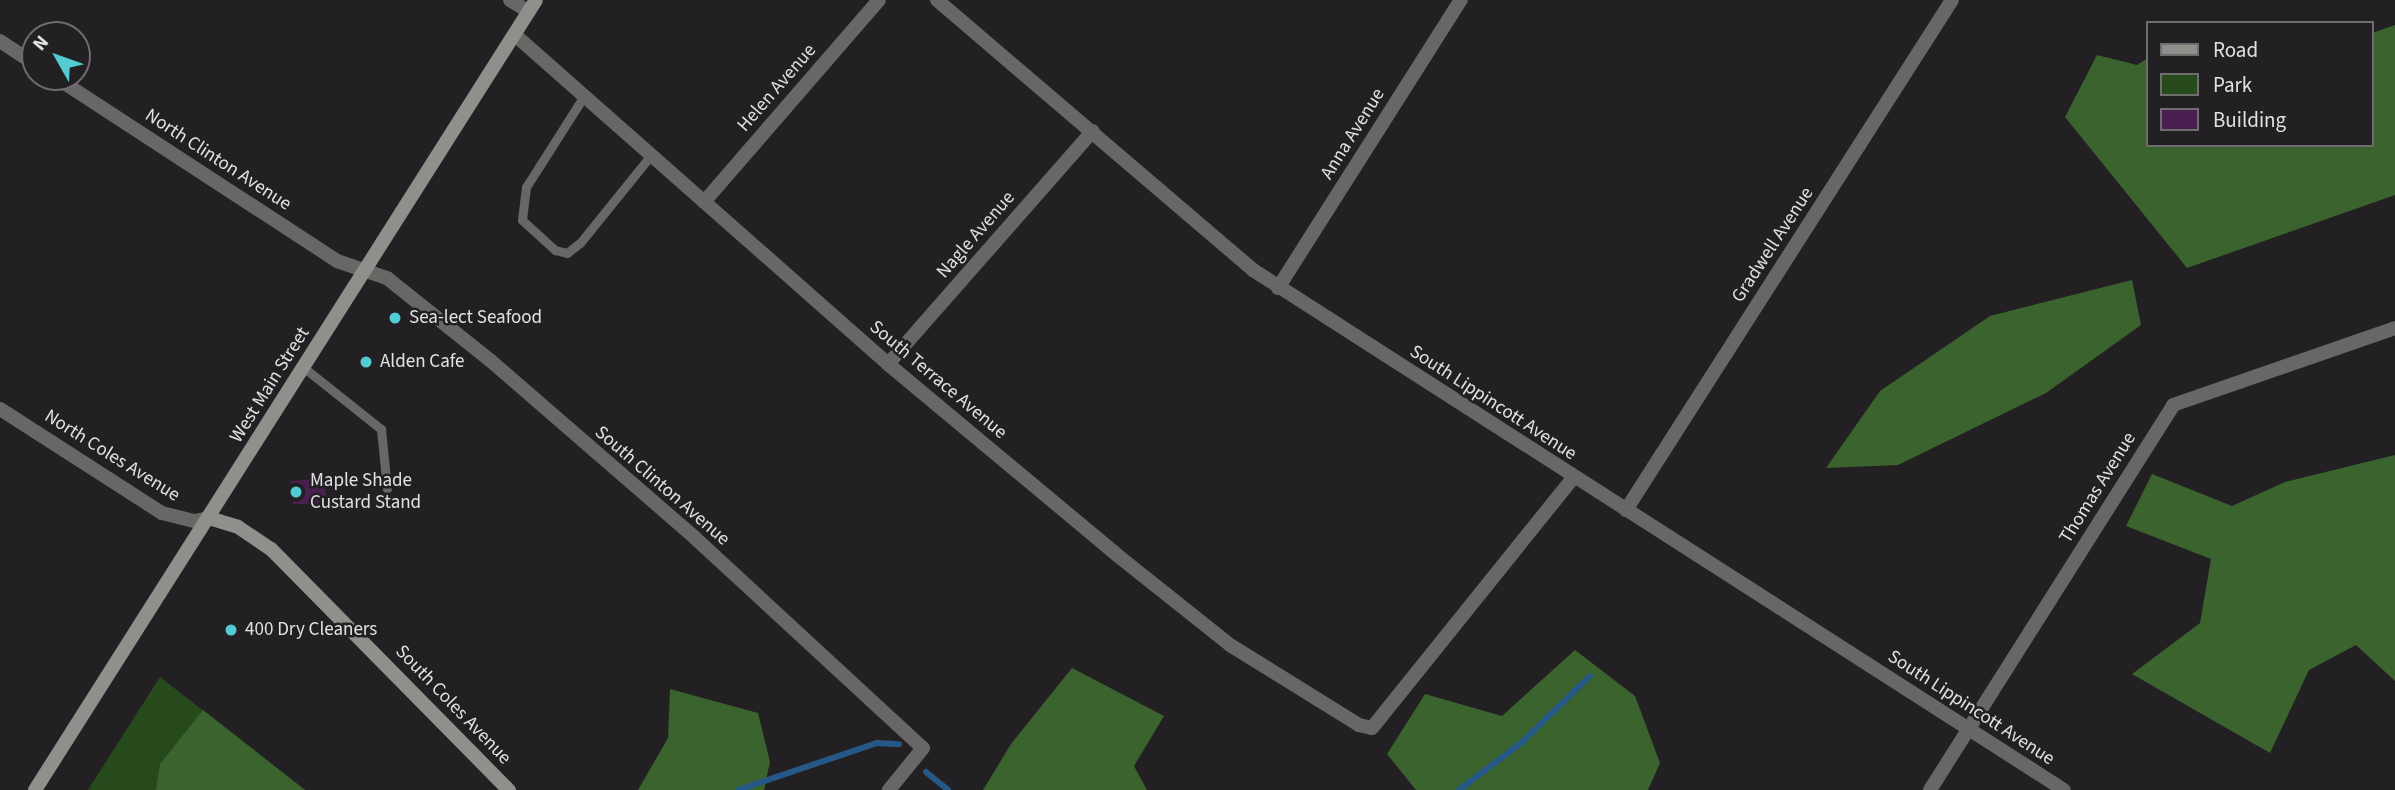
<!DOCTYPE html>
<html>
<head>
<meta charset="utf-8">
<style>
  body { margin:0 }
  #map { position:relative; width:2395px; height:790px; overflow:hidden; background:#232024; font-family:"Source Sans 3",sans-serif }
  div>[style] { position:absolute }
  .green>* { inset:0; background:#264a1b }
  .forest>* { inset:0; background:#3a632e }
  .stream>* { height:6px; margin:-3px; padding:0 3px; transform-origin:3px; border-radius:3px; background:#255886 }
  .building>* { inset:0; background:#49204f }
  .lane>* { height:9px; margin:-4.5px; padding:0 4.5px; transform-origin:4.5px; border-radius:4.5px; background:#686765 }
  .street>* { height:14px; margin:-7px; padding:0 7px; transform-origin:7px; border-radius:7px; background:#686765 }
  .secondary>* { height:14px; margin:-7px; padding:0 7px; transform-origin:7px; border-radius:7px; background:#908f8b }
  .dots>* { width:19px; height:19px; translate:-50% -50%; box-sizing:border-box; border:4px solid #232024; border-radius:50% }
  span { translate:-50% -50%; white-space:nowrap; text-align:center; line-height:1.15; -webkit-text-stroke:5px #232024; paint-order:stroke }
  .street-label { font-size:19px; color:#e2e0e2 }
  .poi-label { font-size:19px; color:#e2e0e2 }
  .left { translate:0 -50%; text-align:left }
  .legend { position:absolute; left:2146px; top:21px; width:228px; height:126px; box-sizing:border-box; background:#232024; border:2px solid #6f6d70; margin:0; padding:9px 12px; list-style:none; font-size:21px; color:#e2e0e2 }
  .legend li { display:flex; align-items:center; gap:14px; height:35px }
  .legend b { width:35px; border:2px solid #6f6d70 }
  .north { position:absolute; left:21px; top:21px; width:70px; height:70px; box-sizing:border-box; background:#232024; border:2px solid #6f6d70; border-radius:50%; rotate:310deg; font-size:19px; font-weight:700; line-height:28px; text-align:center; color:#e2e0e2 }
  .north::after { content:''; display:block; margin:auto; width:24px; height:32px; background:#51ccd2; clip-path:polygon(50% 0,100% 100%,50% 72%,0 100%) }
</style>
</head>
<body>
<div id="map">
  <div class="green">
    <div style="clip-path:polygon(160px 677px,305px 790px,88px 790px)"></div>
  </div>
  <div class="forest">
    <div style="clip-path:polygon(2395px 25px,2395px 195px,2187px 268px,2065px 117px,2097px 55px,2137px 65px,2148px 58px,2148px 145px,2372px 145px,2372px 33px)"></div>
    <div style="clip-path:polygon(2132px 280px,2141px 325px,2046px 393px,1898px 465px,1826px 468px,1880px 391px,1990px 316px)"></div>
    <div style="clip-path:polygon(2395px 455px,2395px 681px,2356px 645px,2309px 670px,2270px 753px,2132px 674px,2200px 623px,2211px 559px,2126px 526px,2152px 474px,2232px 506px,2285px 482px)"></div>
    <div style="clip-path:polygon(1575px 650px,1635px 696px,1660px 763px,1648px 790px,1416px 790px,1387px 754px,1425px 694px,1502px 716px)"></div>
    <div style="clip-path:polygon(1072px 668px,1164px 716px,1134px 766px,1147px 790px,983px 790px,1011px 744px)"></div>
    <div style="clip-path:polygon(670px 689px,758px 713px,770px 762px,764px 790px,638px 790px,668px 738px)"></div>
    <div style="clip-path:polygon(203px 710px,305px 790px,156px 790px,160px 764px)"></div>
  </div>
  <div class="stream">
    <div style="left:926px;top:772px;width:28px;rotate:39deg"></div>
    <div style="left:738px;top:790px;width:147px;rotate:-18.7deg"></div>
    <div style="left:877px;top:743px;width:22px;rotate:3deg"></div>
    <div style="left:1459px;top:790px;width:78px;rotate:-37.2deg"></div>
    <div style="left:1521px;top:743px;width:96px;rotate:-44.2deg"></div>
  </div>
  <div class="building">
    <div style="clip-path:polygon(317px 479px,325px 486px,327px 504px,293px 504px,290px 481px)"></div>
  </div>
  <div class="lane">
    <div style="left:584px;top:96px;width:108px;rotate:122.5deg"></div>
    <div style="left:526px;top:187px;width:33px;rotate:97deg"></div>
    <div style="left:522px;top:220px;width:45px;rotate:42.3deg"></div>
    <div style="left:555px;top:250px;width:12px;rotate:14deg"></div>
    <div style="left:567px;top:253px;width:16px;rotate:-38deg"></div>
    <div style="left:580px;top:243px;width:113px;rotate:-51.1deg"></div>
    <div style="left:303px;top:367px;width:100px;rotate:38.5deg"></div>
    <div style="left:381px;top:429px;width:60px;rotate:84.3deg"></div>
  </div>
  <div class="street">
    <div style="left:510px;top:0;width:22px;rotate:32deg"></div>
    <div style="left:937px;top:0;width:416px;rotate:40.5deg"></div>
    <div style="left:1253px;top:270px;width:963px;rotate:32.67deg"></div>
    <div style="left:515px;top:35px;width:497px;rotate:41.4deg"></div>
    <div style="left:888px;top:364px;width:298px;rotate:39.8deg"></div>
    <div style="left:1117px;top:555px;width:144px;rotate:38.5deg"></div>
    <div style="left:1230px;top:645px;width:152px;rotate:31.8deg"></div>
    <div style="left:1359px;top:725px;width:13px;rotate:13deg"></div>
    <div style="left:1372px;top:728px;width:322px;rotate:-51.2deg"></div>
    <div style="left:0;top:41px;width:42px;rotate:33.3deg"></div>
    <div style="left:55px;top:77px;width:337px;rotate:33.1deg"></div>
    <div style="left:337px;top:261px;width:53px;rotate:18.8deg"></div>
    <div style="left:387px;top:278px;width:133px;rotate:38.6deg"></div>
    <div style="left:491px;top:361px;width:269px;rotate:40.9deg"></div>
    <div style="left:694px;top:537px;width:311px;rotate:42.7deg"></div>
    <div style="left:923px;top:748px;width:54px;rotate:129deg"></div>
    <div style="left:704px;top:202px;width:267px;rotate:-49.1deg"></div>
    <div style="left:1278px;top:288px;width:341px;rotate:-57.6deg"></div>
    <div style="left:888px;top:364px;width:310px;rotate:-48.7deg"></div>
    <div style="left:0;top:409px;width:193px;rotate:32.7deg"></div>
    <div style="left:162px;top:513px;width:34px;rotate:14deg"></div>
    <div style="left:195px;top:521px;width:14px;rotate:-12deg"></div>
    <div style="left:1626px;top:510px;width:605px;rotate:-57.41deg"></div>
    <div style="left:1930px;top:790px;width:455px;rotate:-57.7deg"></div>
    <div style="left:2173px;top:405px;width:235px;rotate:-19.1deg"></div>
  </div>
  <div class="secondary">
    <div style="left:209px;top:518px;width:30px;rotate:17deg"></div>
    <div style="left:238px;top:527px;width:40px;rotate:34deg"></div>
    <div style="left:271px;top:549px;width:339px;rotate:45.4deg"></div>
    <div style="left:35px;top:790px;width:935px;rotate:-57.62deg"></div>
  </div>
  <div class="dots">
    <div style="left:395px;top:318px;background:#51ccd2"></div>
    <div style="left:366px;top:362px;background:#51ccd2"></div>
    <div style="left:296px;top:492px;background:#51ccd2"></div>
    <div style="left:231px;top:630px;background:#51ccd2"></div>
  </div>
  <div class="street-label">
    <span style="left:777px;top:88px;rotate:-49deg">Helen Avenue</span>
    <span style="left:1353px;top:134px;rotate:-58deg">Anna Avenue</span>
    <span style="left:218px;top:160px;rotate:33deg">North Clinton Avenue</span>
    <span style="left:976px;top:235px;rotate:-49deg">Nagle Avenue</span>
    <span style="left:1773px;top:245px;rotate:-57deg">Gradwell Avenue</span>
    <span style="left:938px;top:380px;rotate:40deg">South Terrace Avenue</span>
    <span style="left:270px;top:385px;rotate:-58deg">West Main Street</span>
    <span style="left:1493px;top:403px;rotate:33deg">South Lippincott Avenue</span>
    <span style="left:112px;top:456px;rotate:32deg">North Coles Avenue</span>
    <span style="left:662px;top:486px;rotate:41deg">South Clinton Avenue</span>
    <span style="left:2098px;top:488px;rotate:-58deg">Thomas Avenue</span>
    <span style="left:453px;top:705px;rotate:46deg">South Coles Avenue</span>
    <span style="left:1971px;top:708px;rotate:33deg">South Lippincott Avenue</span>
  </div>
  <div class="poi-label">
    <span class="left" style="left:409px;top:318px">Sea-lect Seafood</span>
    <span class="left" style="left:380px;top:362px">Alden Cafe</span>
    <span class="left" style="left:310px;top:492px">Maple Shade<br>Custard Stand</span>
    <span class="left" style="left:245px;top:630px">400 Dry Cleaners</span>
  </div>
  <ul class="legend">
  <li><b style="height:9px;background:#908f8b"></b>Road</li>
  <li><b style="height:19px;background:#264a1b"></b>Park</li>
  <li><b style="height:19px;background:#49204f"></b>Building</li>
  </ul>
  <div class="north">N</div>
</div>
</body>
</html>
